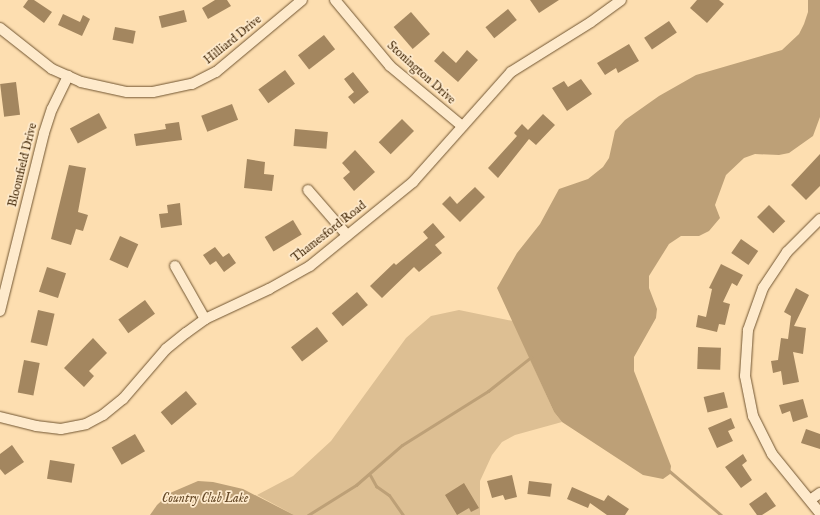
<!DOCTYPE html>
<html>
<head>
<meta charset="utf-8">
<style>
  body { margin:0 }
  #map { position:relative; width:820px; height:515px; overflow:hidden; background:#fddeb0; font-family:"IM FELL English",serif }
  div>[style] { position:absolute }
  .green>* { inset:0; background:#ddbf93 }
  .water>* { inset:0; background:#bda077 }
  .stream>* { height:3px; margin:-1.5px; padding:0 1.5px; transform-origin:1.5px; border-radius:1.5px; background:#bda077 }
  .building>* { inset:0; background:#a3865f; transform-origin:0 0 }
  .roads { filter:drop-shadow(0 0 1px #715531) drop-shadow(0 0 1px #715531) }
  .minor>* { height:10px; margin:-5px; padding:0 5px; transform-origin:5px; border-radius:5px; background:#feeacc }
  span { translate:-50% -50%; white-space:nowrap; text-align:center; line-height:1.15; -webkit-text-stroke:3.5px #feeacc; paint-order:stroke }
  .street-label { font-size:12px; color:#422707 }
  .water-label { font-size:13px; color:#674b29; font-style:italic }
</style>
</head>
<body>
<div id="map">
  <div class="green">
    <div style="clip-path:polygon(459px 310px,513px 321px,554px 412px,562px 422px,515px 435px,502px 442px,492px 455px,480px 481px,480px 515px,294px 515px,257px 495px,293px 476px,331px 441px,406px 338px,431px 316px)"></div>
  </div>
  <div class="water">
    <div style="clip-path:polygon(808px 0,820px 0,820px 117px,813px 136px,789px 153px,779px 155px,755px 154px,744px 158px,726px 175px,715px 205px,720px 218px,709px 231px,699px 236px,681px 236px,669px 244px,649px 276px,649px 288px,657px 309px,656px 318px,634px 357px,634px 371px,671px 466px,670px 474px,663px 479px,643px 475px,562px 422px,554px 412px,497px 288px,517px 253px,540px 224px,559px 189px,588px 179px,603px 167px,609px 158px,615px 131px,625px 120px,659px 96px,696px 75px,782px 50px,799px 34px,804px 24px,808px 12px)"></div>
    <div style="clip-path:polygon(198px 481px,213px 482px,243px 489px,294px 515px,150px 515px,157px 505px,170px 493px)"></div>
  </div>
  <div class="stream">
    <div style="left:668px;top:470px;width:70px;rotate:40.3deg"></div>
    <div style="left:370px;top:475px;width:13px;rotate:61deg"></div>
    <div style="left:376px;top:486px;width:16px;rotate:35deg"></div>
    <div style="left:389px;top:495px;width:24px;rotate:55deg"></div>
    <div style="left:308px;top:515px;width:57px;rotate:-32deg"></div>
    <div style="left:356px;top:485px;width:61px;rotate:-41deg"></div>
    <div style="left:402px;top:445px;width:102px;rotate:-32.1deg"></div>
    <div style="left:488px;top:391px;width:55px;rotate:-38.3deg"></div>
  </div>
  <div class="building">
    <div style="clip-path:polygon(28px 0,34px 0,52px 12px,44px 23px,23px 7px)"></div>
    <div style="clip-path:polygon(215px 0,227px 0,231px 6px,208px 19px,202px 8px)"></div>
    <div style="clip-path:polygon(530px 0,559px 0,539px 13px)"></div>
    <div style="clip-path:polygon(697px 0,719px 0,724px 4px,707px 23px,690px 8px)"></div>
    <div style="left:508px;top:9px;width:14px;height:29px;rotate:51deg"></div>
    <div style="left:184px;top:10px;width:12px;height:26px;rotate:76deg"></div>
    <div style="left:411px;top:12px;width:29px;height:23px;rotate:49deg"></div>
    <div style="clip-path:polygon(63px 14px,80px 22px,83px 15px,90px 19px,82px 36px,58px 25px)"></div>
    <div style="left:669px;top:21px;width:14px;height:30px;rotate:56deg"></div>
    <div style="left:115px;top:27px;width:21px;height:13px;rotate:11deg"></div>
    <div style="left:324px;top:35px;width:18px;height:33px;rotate:52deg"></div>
    <div style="clip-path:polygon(629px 44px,639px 61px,618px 73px,616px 68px,605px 75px,597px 63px)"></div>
    <div style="clip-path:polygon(467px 50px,478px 60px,458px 82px,434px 61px,443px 51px,456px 63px)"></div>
    <div style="left:285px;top:70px;width:17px;height:33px;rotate:54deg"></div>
    <div style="clip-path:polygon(353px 72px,369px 92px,354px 104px,348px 97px,354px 92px,344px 79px)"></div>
    <div style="clip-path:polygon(581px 79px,592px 94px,567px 111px,552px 88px,564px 81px,568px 87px)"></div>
    <div style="left:16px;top:82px;width:33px;height:16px;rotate:83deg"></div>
    <div style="left:232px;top:104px;width:17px;height:33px;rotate:69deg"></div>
    <div style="left:99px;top:113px;width:17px;height:33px;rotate:62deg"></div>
    <div style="clip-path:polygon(543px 114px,555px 125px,536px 145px,529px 139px,498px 178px,488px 168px,517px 136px,514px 133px,522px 124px,528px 130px)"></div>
    <div style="left:402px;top:119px;width:17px;height:33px;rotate:45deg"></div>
    <div style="clip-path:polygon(179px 122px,182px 140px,136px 146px,134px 134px,166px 129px,165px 124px)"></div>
    <div style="left:295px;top:129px;width:33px;height:17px;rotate:5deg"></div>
    <div style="clip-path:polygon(355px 150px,375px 172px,354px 191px,343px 178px,350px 172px,342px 163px)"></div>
    <div style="clip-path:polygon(820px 154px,820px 186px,806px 200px,791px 185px)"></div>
    <div style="clip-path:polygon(247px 159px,265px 162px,264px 174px,274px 175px,272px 191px,244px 188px)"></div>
    <div style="clip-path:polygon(69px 165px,86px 168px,78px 212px,88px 215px,83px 231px,76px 229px,71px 245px,51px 239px)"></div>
    <div style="clip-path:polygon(475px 187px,485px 197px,460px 222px,442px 204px,450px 196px,457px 204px)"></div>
    <div style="clip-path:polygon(180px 203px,182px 225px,161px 228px,159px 214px,168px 213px,167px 205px)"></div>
    <div style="left:769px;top:205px;width:23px;height:17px;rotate:45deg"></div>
    <div style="left:293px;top:220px;width:17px;height:33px;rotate:59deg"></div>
    <div style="clip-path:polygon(433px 223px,445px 237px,435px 245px,442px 253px,419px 272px,414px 267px,382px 298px,370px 286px,394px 263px,396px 265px,428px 238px,423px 232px)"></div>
    <div style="left:120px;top:236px;width:20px;height:26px;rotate:24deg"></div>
    <div style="left:741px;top:239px;width:21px;height:17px;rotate:35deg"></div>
    <div style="clip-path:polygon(215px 247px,223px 257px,229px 253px,236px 263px,224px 272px,216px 261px,210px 265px,203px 255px)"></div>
    <div style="clip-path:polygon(721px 264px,743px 275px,737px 286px,732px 283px,723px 302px,730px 304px,725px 325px,719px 324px,717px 332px,696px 327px,698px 315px,706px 317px,712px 289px,709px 288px)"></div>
    <div style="left:47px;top:267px;width:20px;height:26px;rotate:18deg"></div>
    <div style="clip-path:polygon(796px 288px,809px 295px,794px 326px,806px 328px,803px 354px,793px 352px,799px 382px,783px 385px,781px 371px,773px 373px,771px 361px,778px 360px,781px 338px,788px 339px,791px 316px,784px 312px)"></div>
    <div style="left:357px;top:292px;width:17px;height:33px;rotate:50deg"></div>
    <div style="left:145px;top:300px;width:17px;height:33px;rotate:54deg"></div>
    <div style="left:38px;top:310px;width:17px;height:33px;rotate:13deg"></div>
    <div style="left:317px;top:327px;width:18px;height:33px;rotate:52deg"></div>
    <div style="clip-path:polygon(93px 338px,107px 353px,89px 371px,94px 376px,84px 387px,64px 368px)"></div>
    <div style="left:698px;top:347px;width:23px;height:22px;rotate:2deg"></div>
    <div style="left:24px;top:360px;width:16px;height:33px;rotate:11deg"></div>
    <div style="left:186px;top:391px;width:17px;height:33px;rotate:50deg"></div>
    <div style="left:724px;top:392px;width:16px;height:21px;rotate:76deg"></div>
    <div style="clip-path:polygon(803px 399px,808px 417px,793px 422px,790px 411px,782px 414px,779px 405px)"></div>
    <div style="clip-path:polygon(731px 418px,735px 428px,728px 431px,733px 441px,717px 448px,708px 428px)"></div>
    <div style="clip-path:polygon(806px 429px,820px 434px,820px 449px,801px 443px)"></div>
    <div style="left:135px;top:434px;width:20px;height:27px;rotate:60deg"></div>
    <div style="clip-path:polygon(12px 445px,24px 462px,5px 475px,0 469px,0 454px)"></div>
    <div style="clip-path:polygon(743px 454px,747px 461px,742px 465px,752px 480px,741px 488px,725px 467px)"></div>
    <div style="left:50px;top:460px;width:25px;height:19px;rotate:9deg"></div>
    <div style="clip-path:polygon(512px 475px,517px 497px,505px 500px,503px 495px,492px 498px,487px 481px)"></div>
    <div style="left:529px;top:481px;width:23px;height:13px;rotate:7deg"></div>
    <div style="clip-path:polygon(464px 483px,479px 508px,471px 512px,469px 508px,457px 515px,445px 495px)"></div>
    <div style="clip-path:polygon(572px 487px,604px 501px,608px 495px,629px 509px,625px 515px,607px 515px,590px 503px,588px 508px,567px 499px)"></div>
    <div style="clip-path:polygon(766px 492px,776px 506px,762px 515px,757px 515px,749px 504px)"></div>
  </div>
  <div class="roads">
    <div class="minor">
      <div style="left:335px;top:0;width:86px;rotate:50.2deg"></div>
      <div style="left:390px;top:66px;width:94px;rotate:39.8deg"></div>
      <div style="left:0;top:28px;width:66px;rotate:38.3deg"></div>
      <div style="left:52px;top:69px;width:32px;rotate:24deg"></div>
      <div style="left:81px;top:82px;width:47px;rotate:12.3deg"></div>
      <div style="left:127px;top:92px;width:26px"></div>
      <div style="left:153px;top:92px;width:40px;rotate:-12deg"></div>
      <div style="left:192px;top:84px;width:27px;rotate:-27deg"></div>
      <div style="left:216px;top:72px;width:112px;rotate:-39.9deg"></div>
      <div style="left:308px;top:190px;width:60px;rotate:49.1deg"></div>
      <div style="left:820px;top:219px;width:47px;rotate:135deg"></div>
      <div style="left:787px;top:252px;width:43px;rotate:123.7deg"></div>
      <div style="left:763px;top:288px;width:45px;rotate:109.7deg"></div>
      <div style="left:748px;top:330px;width:46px;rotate:93.7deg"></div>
      <div style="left:745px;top:376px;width:41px;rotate:78.7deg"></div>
      <div style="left:753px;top:416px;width:42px;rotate:63.4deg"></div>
      <div style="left:772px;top:454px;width:76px;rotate:50.9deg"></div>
      <div style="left:175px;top:266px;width:61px;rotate:60.5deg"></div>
      <div style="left:0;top:311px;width:183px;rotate:-76.1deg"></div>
      <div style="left:44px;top:133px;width:25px;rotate:-72deg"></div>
      <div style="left:52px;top:109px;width:37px;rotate:-64deg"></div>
      <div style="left:0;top:417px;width:37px;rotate:14deg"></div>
      <div style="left:36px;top:426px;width:25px;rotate:7deg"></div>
      <div style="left:61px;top:429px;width:25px;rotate:-11deg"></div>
      <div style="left:86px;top:424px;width:19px;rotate:-28deg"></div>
      <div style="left:103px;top:415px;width:26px;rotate:-39deg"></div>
      <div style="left:123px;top:399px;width:66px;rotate:-49.3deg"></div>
      <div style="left:166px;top:349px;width:26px;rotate:-39deg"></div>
      <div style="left:186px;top:333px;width:24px;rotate:-36deg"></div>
      <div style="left:205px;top:319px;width:71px;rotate:-25.1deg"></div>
      <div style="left:269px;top:289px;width:47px;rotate:-29.3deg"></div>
      <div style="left:310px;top:266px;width:133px;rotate:-39.2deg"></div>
      <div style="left:413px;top:182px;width:147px;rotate:-48.3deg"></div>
      <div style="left:511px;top:72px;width:94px;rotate:-32deg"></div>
      <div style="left:591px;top:22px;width:37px;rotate:-36deg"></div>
      <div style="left:810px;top:500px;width:12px;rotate:-35deg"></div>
    </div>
  </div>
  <div class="street-label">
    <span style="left:233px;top:40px;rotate:-39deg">Hilliard Drive</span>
    <span style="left:421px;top:73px;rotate:42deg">Stonington Drive</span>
    <span style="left:23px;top:165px;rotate:-76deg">Bloomfield Drive</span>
    <span style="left:329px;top:232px;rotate:-38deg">Thamesford Road</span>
  </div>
  <div class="water-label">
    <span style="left:205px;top:499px">Country Club Lake</span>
  </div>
</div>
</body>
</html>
